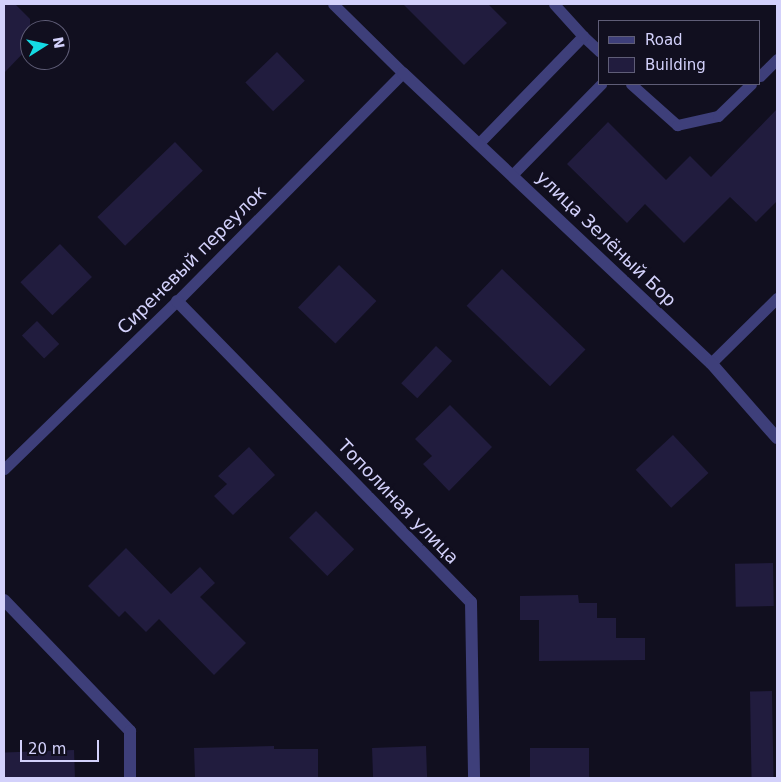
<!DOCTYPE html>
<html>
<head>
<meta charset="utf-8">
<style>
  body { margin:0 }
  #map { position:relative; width:781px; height:782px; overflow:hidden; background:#110f1f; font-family:"DejaVu Sans",sans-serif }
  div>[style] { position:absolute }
  .building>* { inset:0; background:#211c3e; transform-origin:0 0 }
  .service>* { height:11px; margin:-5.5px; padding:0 5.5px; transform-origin:5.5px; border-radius:5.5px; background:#3e3f7a }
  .minor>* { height:12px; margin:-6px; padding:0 6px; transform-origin:6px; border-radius:6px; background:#3e3f7a }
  span { translate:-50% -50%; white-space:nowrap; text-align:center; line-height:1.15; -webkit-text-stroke:5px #110f1f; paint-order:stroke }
  .street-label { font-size:18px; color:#d3d1fb }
  .frame { position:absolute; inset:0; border:5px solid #d3d1fb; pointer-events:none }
  .legend { position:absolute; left:598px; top:20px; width:162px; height:65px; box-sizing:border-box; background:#110f1f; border:1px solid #5f5d77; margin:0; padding:6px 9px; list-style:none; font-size:15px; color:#d3d1fb }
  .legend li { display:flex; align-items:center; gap:10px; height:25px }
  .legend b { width:25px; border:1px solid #5f5d77 }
  .north { position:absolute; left:20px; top:20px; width:50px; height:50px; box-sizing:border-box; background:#110f1f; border:1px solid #5f5d77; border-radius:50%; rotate:80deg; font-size:14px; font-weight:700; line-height:20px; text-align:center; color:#d3d1fb }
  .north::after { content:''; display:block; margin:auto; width:18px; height:22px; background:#14dbe4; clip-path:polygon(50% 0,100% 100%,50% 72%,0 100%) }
  .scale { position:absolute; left:20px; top:740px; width:79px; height:22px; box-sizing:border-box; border:2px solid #d3d1fb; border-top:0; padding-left:6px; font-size:15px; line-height:18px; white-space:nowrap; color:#d3d1fb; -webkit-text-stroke:4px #110f1f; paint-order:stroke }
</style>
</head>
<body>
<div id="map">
  <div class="building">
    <div style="clip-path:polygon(4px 4px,15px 4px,30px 19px,30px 46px,4px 73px)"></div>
    <div style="clip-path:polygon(403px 4px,488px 4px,507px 23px,464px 65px)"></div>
    <div style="left:277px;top:52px;width:40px;height:44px;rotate:46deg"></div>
    <div style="clip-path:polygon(777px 109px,777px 201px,756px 222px,730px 197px,684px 243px,645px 204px,627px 223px,567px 164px,608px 122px,666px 180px,690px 156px,711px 177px)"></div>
    <div style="left:175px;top:142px;width:40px;height:108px;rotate:46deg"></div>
    <div style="left:60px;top:244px;width:46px;height:55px;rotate:46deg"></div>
    <div style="left:339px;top:265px;width:52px;height:59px;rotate:44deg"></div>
    <div style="left:502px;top:269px;width:116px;height:51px;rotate:44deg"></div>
    <div style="left:37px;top:321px;width:32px;height:21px;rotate:46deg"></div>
    <div style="left:436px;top:346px;width:22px;height:51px;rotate:43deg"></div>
    <div style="clip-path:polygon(450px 405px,492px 447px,449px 491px,423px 464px,432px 456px,415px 439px)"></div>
    <div style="left:673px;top:435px;width:52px;height:51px;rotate:47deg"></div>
    <div style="clip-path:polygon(249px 447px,275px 475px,233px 515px,214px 496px,227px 484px,218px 476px)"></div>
    <div style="left:316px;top:511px;width:54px;height:38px;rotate:45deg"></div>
    <div style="clip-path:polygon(126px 548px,171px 594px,200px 567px,215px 583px,200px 597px,246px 643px,214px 675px,159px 619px,146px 632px,125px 611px,119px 617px,88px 586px)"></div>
    <div style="left:773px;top:563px;width:43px;height:38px;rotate:89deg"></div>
    <div style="clip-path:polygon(578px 595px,579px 603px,597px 603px,597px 618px,616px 618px,616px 638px,645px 638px,645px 660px,539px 661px,539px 620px,520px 620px,520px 596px)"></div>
    <div style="left:772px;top:691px;width:87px;height:22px;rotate:89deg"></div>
    <div style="clip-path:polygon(274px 746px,274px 749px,318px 749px,318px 778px,195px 778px,194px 748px)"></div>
    <div style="left:426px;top:746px;width:32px;height:54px;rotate:88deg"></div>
    <div style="left:589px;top:748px;width:30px;height:59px;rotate:90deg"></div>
    <div style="left:74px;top:750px;width:28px;height:70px;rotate:88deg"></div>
  </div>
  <div class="service">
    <div style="left:583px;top:36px;width:23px;rotate:43deg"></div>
    <div style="left:760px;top:76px;width:24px;rotate:-45deg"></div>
    <div style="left:631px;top:84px;width:62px;rotate:41.7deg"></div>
    <div style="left:677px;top:125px;width:42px;rotate:-12.4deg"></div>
    <div style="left:718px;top:116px;width:46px;rotate:-44.1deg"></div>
    <div style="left:480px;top:142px;width:148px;rotate:-45.8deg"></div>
    <div style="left:583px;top:36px;width:43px;rotate:-132.2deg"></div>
    <div style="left:513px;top:174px;width:126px;rotate:-45.6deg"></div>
    <div style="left:711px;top:363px;width:93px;rotate:-44.6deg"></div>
    <div style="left:4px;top:469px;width:241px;rotate:-44.2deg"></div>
    <div style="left:177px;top:301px;width:321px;rotate:-45.3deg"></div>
    <div style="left:403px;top:73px;width:98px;rotate:-135.4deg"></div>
  </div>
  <div class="minor">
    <div style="left:403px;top:73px;width:423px;rotate:43.3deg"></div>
    <div style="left:711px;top:363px;width:100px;rotate:48.7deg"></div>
    <div style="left:177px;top:301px;width:421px;rotate:45.7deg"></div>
    <div style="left:471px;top:602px;width:176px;rotate:89deg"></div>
    <div style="left:4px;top:600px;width:182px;rotate:46.1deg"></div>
    <div style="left:130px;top:731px;width:47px;rotate:90deg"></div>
  </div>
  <div class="street-label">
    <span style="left:606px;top:239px;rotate:44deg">улица Зелёный Бор</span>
    <span style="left:192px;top:260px;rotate:-45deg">Сиреневый переулок</span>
    <span style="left:398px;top:502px;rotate:46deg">Тополиная улица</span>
  </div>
  <div class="frame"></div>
  <ul class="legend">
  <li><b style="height:6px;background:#3e3f7a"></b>Road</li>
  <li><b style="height:14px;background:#211c3e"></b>Building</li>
  </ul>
  <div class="north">N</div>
  <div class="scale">20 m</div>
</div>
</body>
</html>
